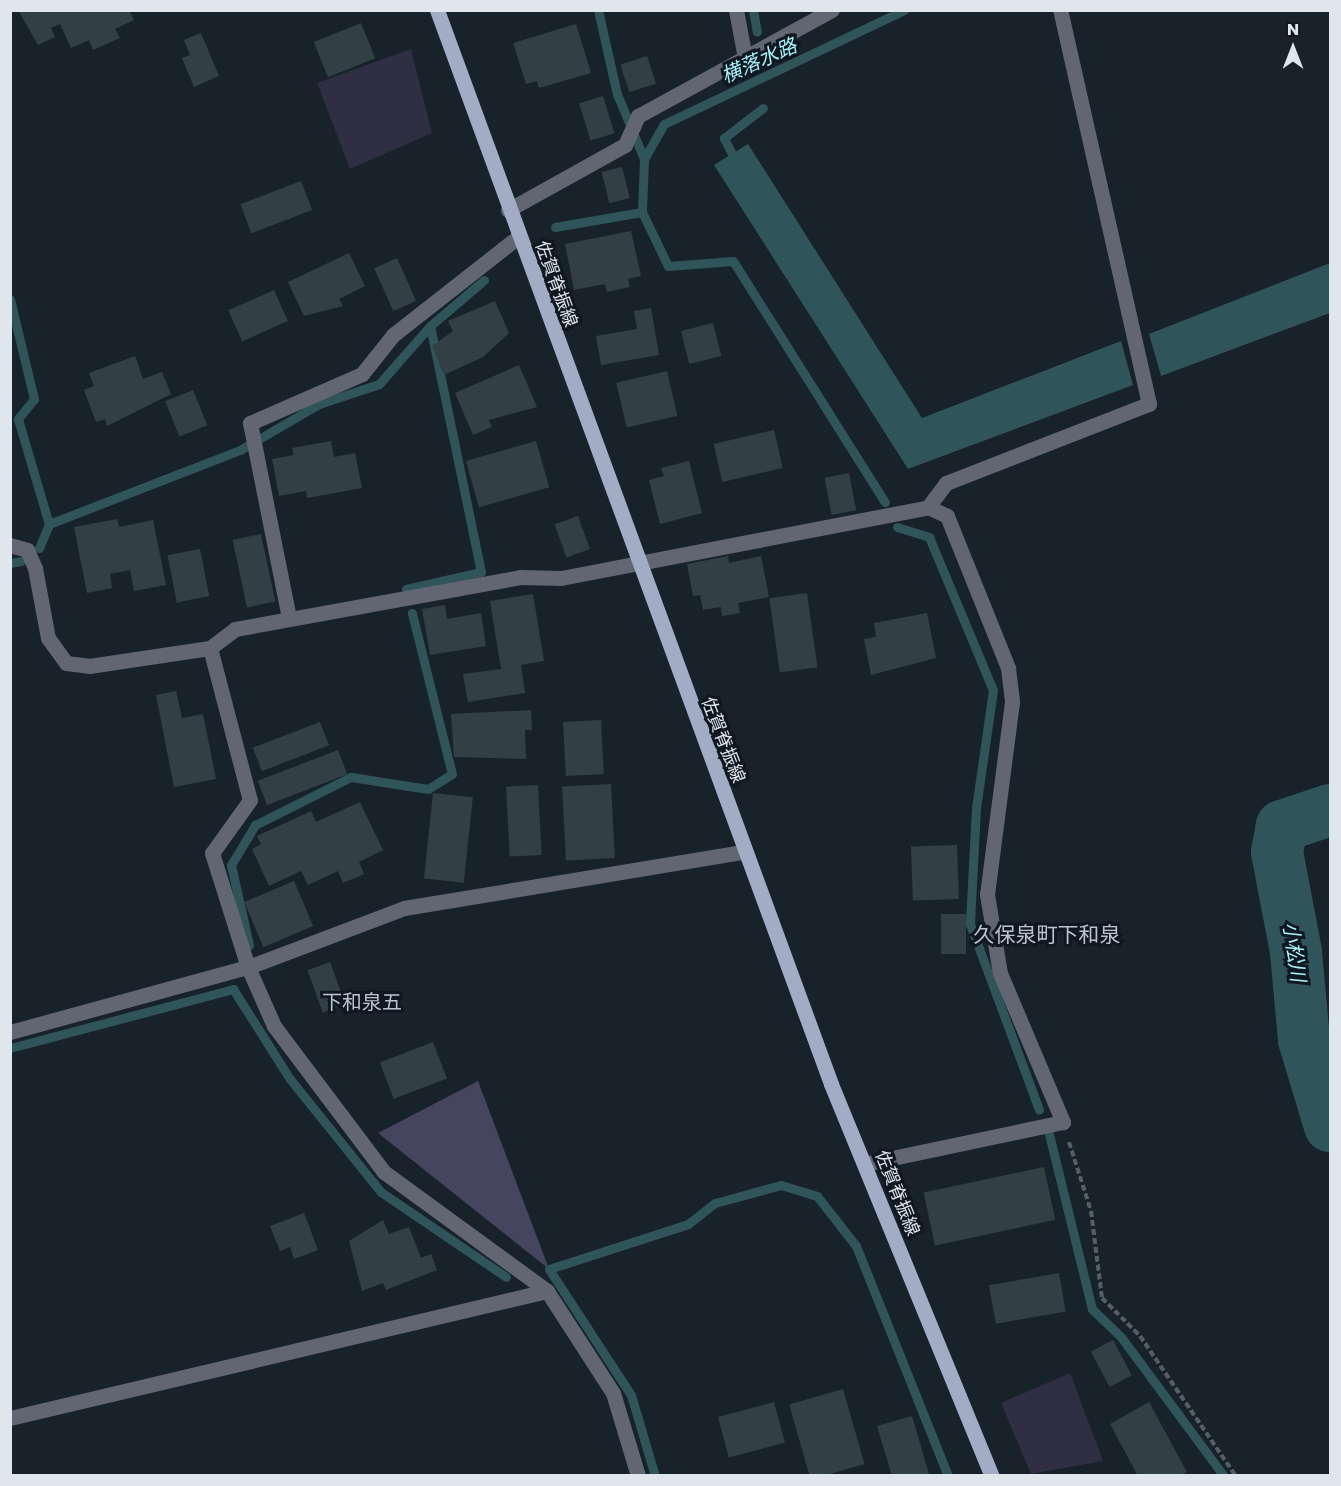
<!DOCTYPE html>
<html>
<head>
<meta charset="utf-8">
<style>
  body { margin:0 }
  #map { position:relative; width:1341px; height:1486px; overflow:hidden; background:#18222a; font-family:Poppins,"Noto Sans JP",sans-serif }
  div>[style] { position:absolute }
  .green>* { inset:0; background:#2f2e42 }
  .forest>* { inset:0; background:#46455f }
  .water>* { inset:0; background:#2f555a }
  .stream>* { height:9px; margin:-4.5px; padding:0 4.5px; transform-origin:4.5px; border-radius:4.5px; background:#2f555a }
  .river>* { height:52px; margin:-26px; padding:0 26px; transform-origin:26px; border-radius:26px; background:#2f555a }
  .building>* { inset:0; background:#324046; transform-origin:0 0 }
  .path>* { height:4px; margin-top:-2px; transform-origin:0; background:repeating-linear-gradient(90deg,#555e65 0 6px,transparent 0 9px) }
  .minor>* { height:15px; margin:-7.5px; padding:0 7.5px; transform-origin:7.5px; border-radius:7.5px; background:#616672 }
  .primary>* { height:15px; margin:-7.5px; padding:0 7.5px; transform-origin:7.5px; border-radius:7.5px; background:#a2adc5 }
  span { translate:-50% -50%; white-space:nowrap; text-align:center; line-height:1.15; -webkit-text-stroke:6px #0f1820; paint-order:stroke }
  .street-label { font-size:18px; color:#e0e7ec }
  .water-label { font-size:20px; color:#a8f2fb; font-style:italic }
  .neighbourhood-label { font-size:20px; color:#b8c5d0 }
  .quarter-label { font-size:21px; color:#b8c5d0 }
  .frame { position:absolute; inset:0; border:12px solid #e0e7ec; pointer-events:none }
  .north { position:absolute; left:1263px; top:18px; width:60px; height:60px; -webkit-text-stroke:4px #0f1820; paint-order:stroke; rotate:0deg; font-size:16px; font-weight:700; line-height:24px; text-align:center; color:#e0e7ec }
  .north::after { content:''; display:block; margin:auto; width:21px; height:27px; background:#e0e7ec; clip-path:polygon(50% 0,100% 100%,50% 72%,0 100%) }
</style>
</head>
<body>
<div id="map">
  <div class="green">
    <div style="clip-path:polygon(411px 49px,432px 133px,350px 169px,317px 83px)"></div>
    <div style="clip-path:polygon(1070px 1373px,1103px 1461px,1031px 1474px,1001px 1403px)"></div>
  </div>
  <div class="forest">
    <div style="clip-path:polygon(478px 1081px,549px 1269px,378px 1133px)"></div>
  </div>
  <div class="water">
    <div style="clip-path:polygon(748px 144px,922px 418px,1121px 341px,1133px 385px,908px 469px,714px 165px)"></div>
    <div style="clip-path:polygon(1330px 263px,1330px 313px,1161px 376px,1149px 334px)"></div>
  </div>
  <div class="stream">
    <div style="left:598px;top:10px;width:86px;rotate:77.3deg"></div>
    <div style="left:617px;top:94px;width:70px;rotate:67.4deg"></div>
    <div style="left:644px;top:159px;width:53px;rotate:92.2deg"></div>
    <div style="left:642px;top:212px;width:60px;rotate:64.3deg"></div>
    <div style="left:668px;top:266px;width:65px;rotate:-4.4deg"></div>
    <div style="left:733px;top:261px;width:285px;rotate:57.8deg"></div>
    <div style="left:753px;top:10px;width:22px;rotate:80deg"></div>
    <div style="left:732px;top:154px;width:18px;rotate:-117deg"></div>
    <div style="left:724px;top:138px;width:49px;rotate:-37.6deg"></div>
    <div style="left:644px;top:159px;width:40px;rotate:-60.3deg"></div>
    <div style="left:664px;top:124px;width:266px;rotate:-25.4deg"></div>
    <div style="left:555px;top:227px;width:88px;rotate:-9.8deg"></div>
    <div style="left:10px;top:299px;width:103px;rotate:76.5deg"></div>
    <div style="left:34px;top:399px;width:26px;rotate:129deg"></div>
    <div style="left:18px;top:419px;width:109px;rotate:73.6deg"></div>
    <div style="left:897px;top:527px;width:34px;rotate:17deg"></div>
    <div style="left:929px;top:537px;width:166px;rotate:67.3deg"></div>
    <div style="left:993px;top:690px;width:119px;rotate:98.2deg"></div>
    <div style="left:976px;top:808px;width:116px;rotate:93deg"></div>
    <div style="left:970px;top:924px;width:198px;rotate:69.6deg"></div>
    <div style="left:39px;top:548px;width:26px;rotate:-67deg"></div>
    <div style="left:49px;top:524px;width:205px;rotate:-21.2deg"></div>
    <div style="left:240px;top:450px;width:91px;rotate:-30.2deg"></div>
    <div style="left:319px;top:404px;width:63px;rotate:-18.4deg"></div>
    <div style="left:379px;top:384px;width:77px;rotate:-48.7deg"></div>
    <div style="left:430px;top:326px;width:71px;rotate:-40.4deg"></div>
    <div style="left:10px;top:563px;width:11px;rotate:-10deg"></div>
    <div style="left:406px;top:589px;width:77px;rotate:-12.8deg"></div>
    <div style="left:481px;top:572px;width:251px;rotate:-101.7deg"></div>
    <div style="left:249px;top:945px;width:82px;rotate:-102.7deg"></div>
    <div style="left:231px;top:865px;width:47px;rotate:-59deg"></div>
    <div style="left:255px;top:825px;width:107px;rotate:-26.6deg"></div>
    <div style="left:351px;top:777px;width:78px;rotate:8.9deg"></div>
    <div style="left:428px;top:789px;width:28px;rotate:-32deg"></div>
    <div style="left:452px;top:774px;width:166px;rotate:-104deg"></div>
    <div style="left:10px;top:1048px;width:231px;rotate:-14.8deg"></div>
    <div style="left:233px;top:989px;width:107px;rotate:57.7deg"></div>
    <div style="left:290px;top:1079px;width:145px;rotate:51.2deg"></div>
    <div style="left:381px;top:1192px;width:151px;rotate:34.2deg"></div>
    <div style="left:1049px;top:1134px;width:180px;rotate:76.2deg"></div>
    <div style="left:1092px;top:1309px;width:40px;rotate:44deg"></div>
    <div style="left:1121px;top:1337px;width:173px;rotate:53.5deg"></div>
    <div style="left:655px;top:1476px;width:84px;rotate:-106.5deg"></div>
    <div style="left:631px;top:1395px;width:150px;rotate:-123.1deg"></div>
    <div style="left:549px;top:1269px;width:146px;rotate:-17.9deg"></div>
    <div style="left:688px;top:1224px;width:34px;rotate:-38deg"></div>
    <div style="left:715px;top:1203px;width:68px;rotate:-15.3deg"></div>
    <div style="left:781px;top:1185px;width:38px;rotate:17deg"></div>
    <div style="left:817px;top:1196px;width:63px;rotate:52deg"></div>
    <div style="left:856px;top:1246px;width:248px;rotate:68.2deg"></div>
  </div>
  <div class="river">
    <div style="left:1330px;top:810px;width:51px;rotate:161.6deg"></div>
    <div style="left:1282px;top:826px;width:26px;rotate:101deg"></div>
    <div style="left:1277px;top:852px;width:102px;rotate:79.2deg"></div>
    <div style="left:1296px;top:952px;width:88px;rotate:84.8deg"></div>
    <div style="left:1304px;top:1040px;width:90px;rotate:73.2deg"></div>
  </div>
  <div class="building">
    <div style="clip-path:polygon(18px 10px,129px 10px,134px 20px,115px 29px,120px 38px,93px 50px,89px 40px,71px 48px,60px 24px,51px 28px,55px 37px,38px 45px)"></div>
    <div style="left:361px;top:23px;width:38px;height:51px;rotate:68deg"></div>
    <div style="clip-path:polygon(576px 24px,591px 73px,539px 88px,537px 81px,526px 84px,513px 43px)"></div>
    <div style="clip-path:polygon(201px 33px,219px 76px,194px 87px,182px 58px,190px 55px,184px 40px)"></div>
    <div style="left:647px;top:56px;width:29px;height:28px;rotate:72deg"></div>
    <div style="left:603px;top:96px;width:39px;height:25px;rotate:73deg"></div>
    <div style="left:622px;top:167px;width:32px;height:21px;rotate:76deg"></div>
    <div style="left:301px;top:181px;width:31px;height:65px;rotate:69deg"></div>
    <div style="clip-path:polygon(631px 231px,641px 276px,628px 279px,630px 287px,607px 292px,605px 284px,574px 290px,565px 244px)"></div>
    <div style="clip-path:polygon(349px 253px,365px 286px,339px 299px,343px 306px,304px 316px,288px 282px)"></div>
    <div style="left:397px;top:258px;width:47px;height:25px;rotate:66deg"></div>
    <div style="left:274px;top:290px;width:34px;height:50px;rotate:66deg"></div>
    <div style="clip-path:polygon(495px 301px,509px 333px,483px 357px,444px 375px,432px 346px,453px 331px,448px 321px)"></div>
    <div style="clip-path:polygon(651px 308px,659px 355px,601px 365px,596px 336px,637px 329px,634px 311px)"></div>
    <div style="left:713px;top:323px;width:34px;height:33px;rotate:76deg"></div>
    <div style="clip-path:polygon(135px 356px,143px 379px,162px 372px,171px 394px,107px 426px,105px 419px,96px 422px,84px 390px,94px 386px,89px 373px)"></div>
    <div style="clip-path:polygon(519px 365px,537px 407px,489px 420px,492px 427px,473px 435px,455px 393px)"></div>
    <div style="left:667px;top:371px;width:46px;height:52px;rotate:77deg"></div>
    <div style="left:193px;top:390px;width:38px;height:30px;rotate:68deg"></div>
    <div style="left:774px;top:430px;width:39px;height:62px;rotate:77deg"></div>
    <div style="clip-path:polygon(331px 441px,334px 457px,355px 453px,362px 488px,307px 498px,306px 491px,279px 496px,272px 459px,294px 455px,292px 448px)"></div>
    <div style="left:536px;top:441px;width:48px;height:73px;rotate:74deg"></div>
    <div style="clip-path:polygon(689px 461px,702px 513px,660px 524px,649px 480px,664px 476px,661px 468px)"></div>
    <div style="left:849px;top:473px;width:38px;height:25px;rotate:79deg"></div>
    <div style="left:578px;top:516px;width:35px;height:25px;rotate:70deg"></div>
    <div style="clip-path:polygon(117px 519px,119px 527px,153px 520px,166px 585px,134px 591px,130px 570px,110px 574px,112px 588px,87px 593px,74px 527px)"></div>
    <div style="left:261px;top:534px;width:69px;height:29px;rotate:78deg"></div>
    <div style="left:200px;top:549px;width:48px;height:33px;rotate:79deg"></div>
    <div style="clip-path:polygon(728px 556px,729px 563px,761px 556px,769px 597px,738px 603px,740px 613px,722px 616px,721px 607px,703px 610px,700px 595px,693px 596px,687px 564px)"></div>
    <div style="left:807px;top:593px;width:75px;height:38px;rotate:82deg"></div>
    <div style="clip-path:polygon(533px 594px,544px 661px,521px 665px,525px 693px,468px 702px,463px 674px,501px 669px,490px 601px)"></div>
    <div style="clip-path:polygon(445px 605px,447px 619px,481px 613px,486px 646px,430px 655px,422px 609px)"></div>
    <div style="clip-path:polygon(927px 613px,936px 658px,871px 675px,864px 639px,876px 637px,874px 623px)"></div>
    <div style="clip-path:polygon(176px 691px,182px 718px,203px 714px,216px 779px,174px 787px,156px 695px)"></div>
    <div style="clip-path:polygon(531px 710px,532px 730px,525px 730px,526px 759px,454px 757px,451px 714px)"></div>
    <div style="left:601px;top:720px;width:54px;height:38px;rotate:87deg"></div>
    <div style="left:320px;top:722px;width:25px;height:72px;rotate:69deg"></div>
    <div style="left:338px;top:750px;width:26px;height:86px;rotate:69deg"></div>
    <div style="left:611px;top:784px;width:74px;height:49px;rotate:87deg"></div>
    <div style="left:538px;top:785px;width:70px;height:32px;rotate:87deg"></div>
    <div style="left:433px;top:793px;width:40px;height:86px;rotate:6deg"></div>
    <div style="clip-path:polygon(360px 802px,383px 850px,359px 862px,364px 874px,343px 883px,338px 871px,308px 885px,301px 871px,269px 886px,252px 849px,261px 844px,257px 836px,311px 811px,316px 822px)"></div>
    <div style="left:957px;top:845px;width:54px;height:46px;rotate:88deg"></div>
    <div style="left:294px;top:881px;width:49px;height:54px;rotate:67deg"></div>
    <div style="left:941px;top:914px;width:25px;height:40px"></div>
    <div style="left:330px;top:962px;width:45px;height:24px;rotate:70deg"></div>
    <div style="left:433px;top:1042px;width:39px;height:57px;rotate:69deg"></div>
    <div style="left:1044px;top:1167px;width:54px;height:123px;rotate:78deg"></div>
    <div style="clip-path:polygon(304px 1213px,318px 1250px,294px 1259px,290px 1247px,280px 1251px,270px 1226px)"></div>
    <div style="clip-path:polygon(383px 1220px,389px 1234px,409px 1227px,421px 1258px,431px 1254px,437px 1270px,386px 1290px,383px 1283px,362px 1291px,349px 1241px)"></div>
    <div style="left:1059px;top:1273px;width:39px;height:71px;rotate:80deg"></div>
    <div style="left:1113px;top:1340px;width:40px;height:25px;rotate:62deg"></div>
    <div style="left:843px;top:1389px;width:78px;height:56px;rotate:74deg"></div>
    <div style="left:774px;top:1402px;width:42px;height:58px;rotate:75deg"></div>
    <div style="clip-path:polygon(1149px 1402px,1187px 1472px,1179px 1476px,1138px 1476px,1110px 1424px)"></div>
    <div style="clip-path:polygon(912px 1416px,929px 1474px,892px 1476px,877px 1426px)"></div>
  </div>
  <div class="path">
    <div style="left:1069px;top:1142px;width:72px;rotate:72.3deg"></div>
    <div style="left:1091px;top:1211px;width:88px;rotate:82.8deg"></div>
    <div style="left:1102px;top:1298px;width:54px;rotate:45deg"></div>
    <div style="left:1140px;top:1336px;width:170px;rotate:55.6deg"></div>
  </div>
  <div class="minor">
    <div style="left:736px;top:10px;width:49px;rotate:79.4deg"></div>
    <div style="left:508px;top:210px;width:134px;rotate:-29.1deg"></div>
    <div style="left:625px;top:145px;width:32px;rotate:-66deg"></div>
    <div style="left:638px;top:116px;width:221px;rotate:-28.7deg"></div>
    <div style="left:928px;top:507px;width:30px;rotate:-53deg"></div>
    <div style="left:946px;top:483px;width:218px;rotate:-21.3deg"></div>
    <div style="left:1149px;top:404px;width:404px;rotate:-102.7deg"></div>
    <div style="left:10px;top:545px;width:18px;rotate:16deg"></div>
    <div style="left:27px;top:550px;width:20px;rotate:66deg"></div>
    <div style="left:35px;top:568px;width:71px;rotate:79.5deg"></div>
    <div style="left:48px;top:638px;width:31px;rotate:54deg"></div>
    <div style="left:66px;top:663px;width:23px;rotate:7deg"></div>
    <div style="left:89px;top:666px;width:122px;rotate:-8.5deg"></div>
    <div style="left:210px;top:648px;width:31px;rotate:-37deg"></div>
    <div style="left:235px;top:629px;width:290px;rotate:-10.3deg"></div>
    <div style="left:520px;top:577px;width:41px;rotate:1.4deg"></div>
    <div style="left:561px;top:578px;width:374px;rotate:-10.9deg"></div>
    <div style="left:928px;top:507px;width:21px;rotate:25deg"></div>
    <div style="left:947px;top:516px;width:164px;rotate:68.1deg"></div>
    <div style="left:1008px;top:668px;width:34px;rotate:83deg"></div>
    <div style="left:1012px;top:702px;width:194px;rotate:97.4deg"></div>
    <div style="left:987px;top:894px;width:80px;rotate:80.7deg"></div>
    <div style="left:1000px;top:973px;width:162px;rotate:67.1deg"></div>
    <div style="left:1063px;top:1122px;width:203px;rotate:168.1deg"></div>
    <div style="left:289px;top:618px;width:199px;rotate:-101.3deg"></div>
    <div style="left:250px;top:423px;width:122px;rotate:-23.6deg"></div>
    <div style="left:362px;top:374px;width:50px;rotate:-51.5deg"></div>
    <div style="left:393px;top:335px;width:159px;rotate:-38.1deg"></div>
    <div style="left:210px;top:648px;width:157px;rotate:75.3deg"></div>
    <div style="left:250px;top:800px;width:65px;rotate:125.6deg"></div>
    <div style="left:212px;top:853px;width:120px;rotate:72.5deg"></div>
    <div style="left:248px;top:967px;width:64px;rotate:66.2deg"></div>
    <div style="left:274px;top:1026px;width:183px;rotate:53deg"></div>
    <div style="left:384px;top:1172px;width:202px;rotate:36.1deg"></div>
    <div style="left:10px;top:1032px;width:247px;rotate:-15.3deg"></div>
    <div style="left:248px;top:967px;width:167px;rotate:-20.7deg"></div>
    <div style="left:404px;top:908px;width:345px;rotate:-9.4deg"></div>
    <div style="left:10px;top:1418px;width:552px;rotate:-13.31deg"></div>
    <div style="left:547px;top:1291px;width:121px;rotate:57.1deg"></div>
    <div style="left:613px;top:1393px;width:87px;rotate:73.2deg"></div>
  </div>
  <div class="primary">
    <div style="left:437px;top:10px;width:1144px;rotate:69.85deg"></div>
    <div style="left:831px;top:1084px;width:424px;rotate:67.7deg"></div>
  </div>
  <div class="street-label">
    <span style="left:556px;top:284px;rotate:70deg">佐賀脊振線</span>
    <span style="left:723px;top:740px;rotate:69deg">佐賀脊振線</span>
    <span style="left:897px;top:1193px;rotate:68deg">佐賀脊振線</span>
  </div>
  <div class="water-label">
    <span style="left:759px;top:61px;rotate:-24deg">横落水路</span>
    <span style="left:1294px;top:952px;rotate:82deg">小松川</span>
  </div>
  <div class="neighbourhood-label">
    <span style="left:362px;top:1002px">下和泉五</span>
  </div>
  <div class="quarter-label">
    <span style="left:1047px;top:935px">久保泉町下和泉</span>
  </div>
  <div class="frame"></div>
  <div class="north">N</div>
</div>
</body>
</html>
